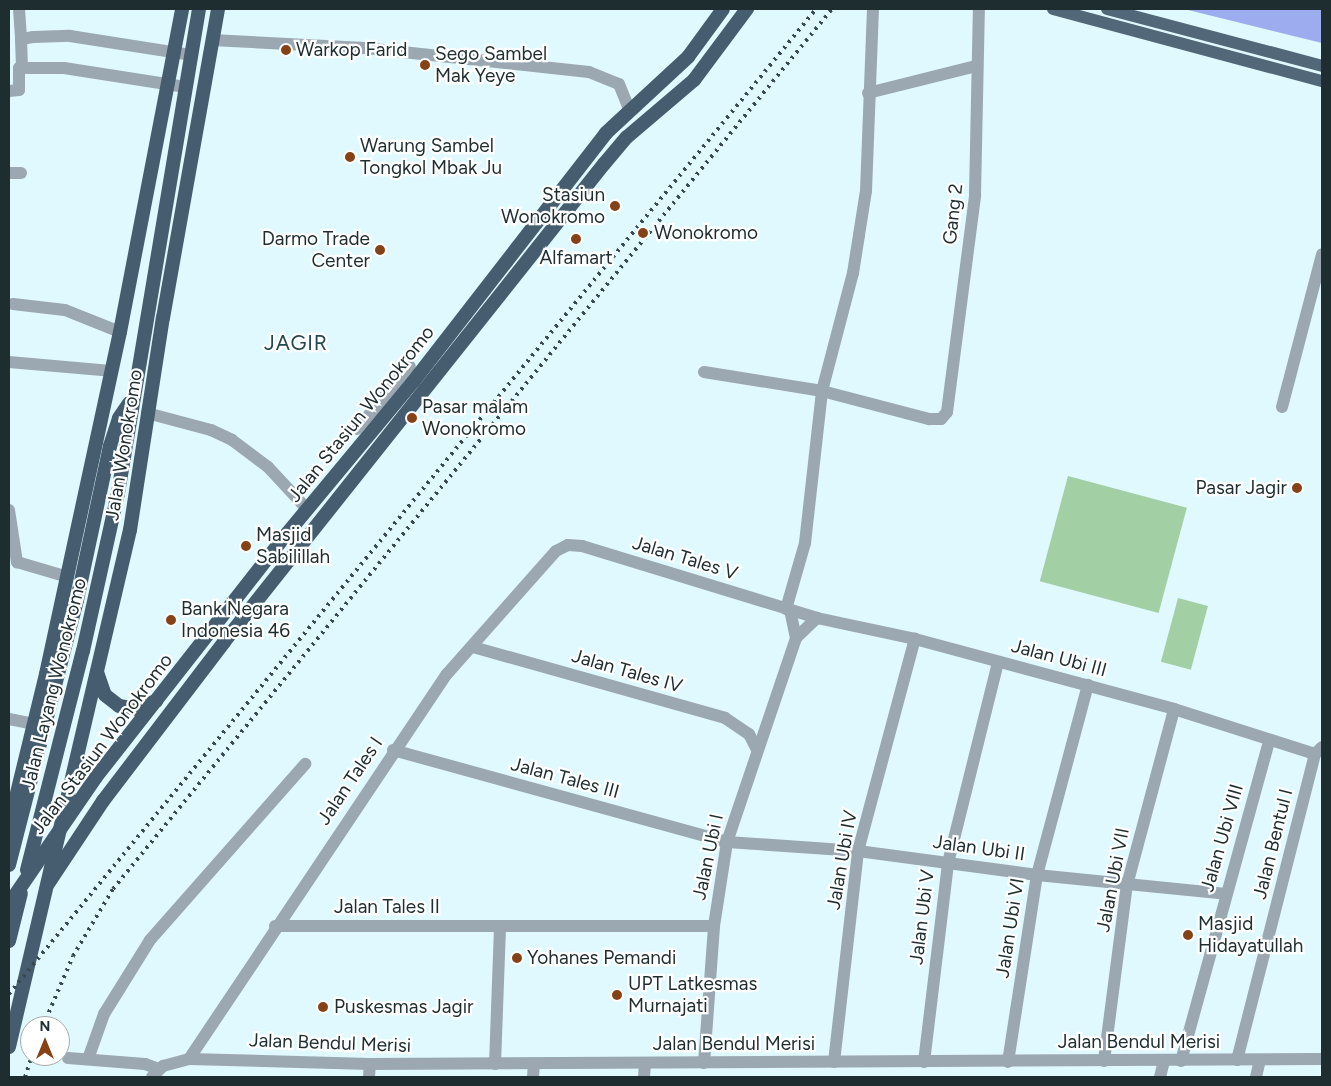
<!DOCTYPE html>
<html>
<head>
<meta charset="utf-8">
<style>
  body { margin:0 }
  #map { position:relative; width:1331px; height:1086px; overflow:hidden; background:#e0f9fe; font-family:Figtree,sans-serif }
  div>[style] { position:absolute }
  .green>* { inset:0; background:#a2cfa3; transform-origin:0 0 }
  .water>* { inset:0; background:#9cacef }
  .minor>* { height:12px; margin:-6px; padding:0 6px; transform-origin:6px; border-radius:6px; background:#9ba7b1 }
  .tertiary>* { height:12px; margin:-6px; padding:0 6px; transform-origin:6px; border-radius:6px; background:#9ba7b1 }
  .primary>* { height:12px; margin:-6px; padding:0 6px; transform-origin:6px; border-radius:6px; background:#526879 }
  .trunk>* { height:14px; margin:-7px; padding:0 7px; transform-origin:7px; border-radius:7px; background:#455d6f }
  .rail>* { height:4px; margin-top:-2px; transform-origin:0; background:repeating-linear-gradient(90deg,#394a4e 0 2.5px,transparent 0 7.5px) }
  .dots>* { width:14px; height:14px; translate:-50% -50%; box-sizing:border-box; border:2px solid #fff; border-radius:50% }
  span { translate:-50% -50%; white-space:nowrap; text-align:center; line-height:1.15; -webkit-text-stroke:4.5px #fff; paint-order:stroke }
  .poi-label { font-size:19px; color:#1d2d30 }
  .left { translate:0 -50%; text-align:left }
  .right { translate:-100% -50%; text-align:right }
  .street-label { font-size:19px; color:#1d2d30 }
  .quarter-label { font-size:21px; color:#23494f; letter-spacing:1px }
  .frame { position:absolute; inset:0; border:10px solid #1d2d30; pointer-events:none }
  .north { position:absolute; left:20px; top:1016px; width:50px; height:50px; box-sizing:border-box; background:#fff; border:1px solid #a5abac; border-radius:50%; rotate:0deg; font-size:14px; font-weight:700; line-height:20px; text-align:center; color:#1d2d30 }
  .north::after { content:''; display:block; margin:auto; width:18px; height:22px; background:#864217; clip-path:polygon(50% 0,100% 100%,50% 72%,0 100%) }
</style>
</head>
<body>
<div id="map">
  <div class="green">
    <div style="left:1068px;top:476px;width:123px;height:109px;rotate:15deg"></div>
    <div style="left:1178px;top:598px;width:31px;height:66px;rotate:15deg"></div>
  </div>
  <div class="water">
    <div style="clip-path:polygon(1184px 9px,1322px 9px,1322px 43px)"></div>
  </div>
  <div class="minor">
    <div style="left:19px;top:9px;width:30px;rotate:86deg"></div>
    <div style="left:212px;top:40px;width:153px;rotate:3deg"></div>
    <div style="left:365px;top:48px;width:225px;rotate:6.1deg"></div>
    <div style="left:589px;top:72px;width:32px;rotate:22deg"></div>
    <div style="left:619px;top:84px;width:29px;rotate:68deg"></div>
    <div style="left:22px;top:68px;width:29px;rotate:-92deg"></div>
    <div style="left:21px;top:39px;width:12px;rotate:-9deg"></div>
    <div style="left:33px;top:37px;width:37px;rotate:-2deg"></div>
    <div style="left:70px;top:36px;width:122px;rotate:8.9deg"></div>
    <div style="left:9px;top:91px;width:10px;rotate:-6deg"></div>
    <div style="left:19px;top:90px;width:22px;rotate:-90deg"></div>
    <div style="left:19px;top:68px;width:45px"></div>
    <div style="left:64px;top:68px;width:123px;rotate:8.9deg"></div>
    <div style="left:868px;top:93px;width:111px;rotate:-14deg"></div>
    <div style="left:9px;top:173px;width:12px"></div>
    <div style="left:13px;top:304px;width:52px;rotate:6.6deg"></div>
    <div style="left:65px;top:310px;width:59px;rotate:21.8deg"></div>
    <div style="left:9px;top:362px;width:102px;rotate:5deg"></div>
    <div style="left:704px;top:372px;width:120px;rotate:9.1deg"></div>
    <div style="left:822px;top:391px;width:111px;rotate:14.7deg"></div>
    <div style="left:929px;top:419px;width:12px"></div>
    <div style="left:941px;top:419px;width:9px;rotate:-49deg"></div>
    <div style="left:947px;top:412px;width:219px;rotate:-82.6deg"></div>
    <div style="left:975px;top:195px;width:186px;rotate:-88.8deg"></div>
    <div style="left:1282px;top:407px;width:158px;rotate:-75.3deg"></div>
    <div style="left:147px;top:413px;width:66px;rotate:14.9deg"></div>
    <div style="left:211px;top:430px;width:23px;rotate:25deg"></div>
    <div style="left:232px;top:440px;width:45px;rotate:36.9deg"></div>
    <div style="left:268px;top:467px;width:57px;rotate:47.1deg"></div>
    <div style="left:357px;top:429px;width:82px;rotate:-49.9deg"></div>
    <div style="left:9px;top:510px;width:53px;rotate:81.3deg"></div>
    <div style="left:17px;top:562px;width:53px;rotate:16.4deg"></div>
    <div style="left:786px;top:609px;width:69px;rotate:-73.9deg"></div>
    <div style="left:805px;top:543px;width:153px;rotate:-83.6deg"></div>
    <div style="left:822px;top:391px;width:122px;rotate:-75.3deg"></div>
    <div style="left:853px;top:273px;width:38px;rotate:-81deg"></div>
    <div style="left:859px;top:235px;width:45px;rotate:-81deg"></div>
    <div style="left:866px;top:191px;width:182px;rotate:-87.8deg"></div>
    <div style="left:790px;top:610px;width:29px;rotate:78deg"></div>
    <div style="left:473px;top:647px;width:262px;rotate:15.7deg"></div>
    <div style="left:725px;top:718px;width:29px;rotate:34deg"></div>
    <div style="left:749px;top:734px;width:18px;rotate:63deg"></div>
    <div style="left:9px;top:719px;width:25px;rotate:11deg"></div>
    <div style="left:393px;top:750px;width:346px;rotate:15.4deg"></div>
    <div style="left:727px;top:842px;width:131px;rotate:3.9deg"></div>
    <div style="left:858px;top:851px;width:181px;rotate:7.6deg"></div>
    <div style="left:1037px;top:875px;width:190px;rotate:5.7deg"></div>
    <div style="left:275px;top:926px;width:439px"></div>
    <div style="left:68px;top:1058px;width:77px;rotate:4.5deg"></div>
    <div style="left:145px;top:1064px;width:15px;rotate:20deg"></div>
    <div style="left:88px;top:1059px;width:48px;rotate:-70.4deg"></div>
    <div style="left:104px;top:1014px;width:87px;rotate:-58.1deg"></div>
    <div style="left:150px;top:940px;width:235px;rotate:-48.6deg"></div>
    <div style="left:189px;top:1059px;width:463px;rotate:-56.2deg"></div>
    <div style="left:447px;top:674px;width:164px;rotate:-48.5deg"></div>
    <div style="left:556px;top:551px;width:13px;rotate:-27deg"></div>
    <div style="left:568px;top:545px;width:14px;rotate:4deg"></div>
    <div style="left:582px;top:546px;width:246px;rotate:17deg"></div>
    <div style="left:817px;top:618px;width:100px;rotate:12.1deg"></div>
    <div style="left:915px;top:639px;width:268px;rotate:15.1deg"></div>
    <div style="left:1174px;top:709px;width:148px;rotate:17.7deg"></div>
    <div style="left:1237px;top:1060px;width:316px;rotate:-75.7deg"></div>
    <div style="left:1315px;top:754px;width:10px;rotate:-45deg"></div>
    <div style="left:1104px;top:1061px;width:177px;rotate:-82.6deg"></div>
    <div style="left:1127px;top:885px;width:182px;rotate:-75deg"></div>
    <div style="left:1181px;top:1061px;width:331px;rotate:-74.6deg"></div>
    <div style="left:834px;top:1062px;width:212px;rotate:-83.5deg"></div>
    <div style="left:858px;top:851px;width:220px;rotate:-75deg"></div>
    <div style="left:924px;top:1062px;width:200px;rotate:-83.1deg"></div>
    <div style="left:948px;top:863px;width:207px;rotate:-76deg"></div>
    <div style="left:1008px;top:1062px;width:189px;rotate:-81.2deg"></div>
    <div style="left:1037px;top:875px;width:197px;rotate:-75deg"></div>
    <div style="left:704px;top:1063px;width:137px;rotate:-85.8deg"></div>
    <div style="left:714px;top:926px;width:85px;rotate:-81.2deg"></div>
    <div style="left:727px;top:842px;width:215px;rotate:-71.3deg"></div>
    <div style="left:796px;top:638px;width:29px;rotate:-44deg"></div>
    <div style="left:495px;top:1064px;width:138px;rotate:-87.9deg"></div>
    <div style="left:369px;top:1077px;width:13px;rotate:-86deg"></div>
    <div style="left:533px;top:1077px;width:13px;rotate:-86deg"></div>
    <div style="left:644px;top:1077px;width:14px;rotate:-86deg"></div>
    <div style="left:1160px;top:1077px;width:16px;rotate:-76deg"></div>
    <div style="left:1256px;top:1077px;width:17px;rotate:-77deg"></div>
  </div>
  <div class="tertiary">
    <div style="left:152px;top:1077px;width:16px;rotate:-45deg"></div>
    <div style="left:163px;top:1066px;width:27px;rotate:-15deg"></div>
    <div style="left:189px;top:1059px;width:181px;rotate:1.6deg"></div>
    <div style="left:370px;top:1064px;width:952px;rotate:-0.3deg"></div>
  </div>
  <div class="primary">
    <div style="left:1053px;top:9px;width:278px;rotate:15deg"></div>
    <div style="left:1107px;top:9px;width:222px;rotate:14.8deg"></div>
  </div>
  <div class="trunk">
    <div style="left:97px;top:672px;width:24px;rotate:71deg"></div>
    <div style="left:105px;top:695px;width:18px;rotate:38deg"></div>
    <div style="left:119px;top:706px;width:18px;rotate:9deg"></div>
    <div style="left:137px;top:709px;width:21px;rotate:-23deg"></div>
    <div style="left:9px;top:826px;width:156px;rotate:-76.3deg"></div>
    <div style="left:46px;top:674px;width:350px;rotate:-77.8deg"></div>
    <div style="left:120px;top:332px;width:329px;rotate:-79.1deg"></div>
    <div style="left:9px;top:865px;width:274px;rotate:-75.6deg"></div>
    <div style="left:77px;top:600px;width:157px;rotate:-77.9deg"></div>
    <div style="left:110px;top:446px;width:29px;rotate:-72deg"></div>
    <div style="left:119px;top:418px;width:18px;rotate:-56deg"></div>
    <div style="left:27px;top:870px;width:226px;rotate:-75.7deg"></div>
    <div style="left:83px;top:651px;width:162px;rotate:-77.5deg"></div>
    <div style="left:118px;top:493px;width:491px;rotate:-80.5deg"></div>
    <div style="left:48px;top:884px;width:100px;rotate:-56.5deg"></div>
    <div style="left:103px;top:801px;width:200px;rotate:-52.7deg"></div>
    <div style="left:224px;top:642px;width:611px;rotate:-51.52deg"></div>
    <div style="left:604px;top:164px;width:35px;rotate:-50deg"></div>
    <div style="left:627px;top:137px;width:88px;rotate:-40.4deg"></div>
    <div style="left:694px;top:80px;width:89px;rotate:-53.3deg"></div>
    <div style="left:9px;top:904px;width:154px;rotate:-55.6deg"></div>
    <div style="left:96px;top:777px;width:306px;rotate:-51.9deg"></div>
    <div style="left:285px;top:536px;width:200px;rotate:-50.3deg"></div>
    <div style="left:413px;top:382px;width:315px;rotate:-52.2deg"></div>
    <div style="left:606px;top:133px;width:112px;rotate:-42.8deg"></div>
    <div style="left:688px;top:57px;width:59px;rotate:-53.9deg"></div>
    <div style="left:9px;top:941px;width:49px;rotate:-76deg"></div>
    <div style="left:9px;top:1047px;width:531px;rotate:-76.83deg"></div>
    <div style="left:130px;top:530px;width:215px;rotate:-81.2deg"></div>
    <div style="left:163px;top:318px;width:314px;rotate:-79.9deg"></div>
  </div>
  <div class="rail">
    <div style="left:9px;top:994px;width:1273px;rotate:-50.67deg"></div>
    <div style="left:43px;top:1026px;width:76px;rotate:-66.8deg"></div>
    <div style="left:73px;top:956px;width:78px;rotate:-59.2deg"></div>
    <div style="left:113px;top:889px;width:1136px;rotate:-50.75deg"></div>
    <div style="left:25px;top:1077px;width:22px;rotate:-72deg"></div>
  </div>
  <div class="dots">
    <div style="left:286px;top:50px;background:#864217"></div>
    <div style="left:425px;top:65px;background:#864217"></div>
    <div style="left:350px;top:157px;background:#864217"></div>
    <div style="left:615px;top:206px;background:#864217"></div>
    <div style="left:643px;top:233px;background:#864217"></div>
    <div style="left:576px;top:239px;background:#864217"></div>
    <div style="left:380px;top:250px;background:#864217"></div>
    <div style="left:412px;top:418px;background:#864217"></div>
    <div style="left:1297px;top:488px;background:#864217"></div>
    <div style="left:246px;top:546px;background:#864217"></div>
    <div style="left:171px;top:620px;background:#864217"></div>
    <div style="left:1188px;top:935px;background:#864217"></div>
    <div style="left:517px;top:958px;background:#864217"></div>
    <div style="left:617px;top:995px;background:#864217"></div>
    <div style="left:323px;top:1007px;background:#864217"></div>
  </div>
  <div class="poi-label">
    <span class="left" style="left:296px;top:50px">Warkop Farid</span>
    <span class="left" style="left:435px;top:65px">Sego Sambel<br>Mak Yeye</span>
    <span class="left" style="left:360px;top:157px">Warung Sambel<br>Tongkol Mbak Ju</span>
    <span class="right" style="left:605px;top:206px">Stasiun<br>Wonokromo</span>
    <span class="left" style="left:654px;top:233px">Wonokromo</span>
    <span class="right" style="left:370px;top:250px">Darmo Trade<br>Center</span>
    <span style="left:576px;top:258px">Alfamart</span>
    <span class="left" style="left:422px;top:418px">Pasar malam<br>Wonokromo</span>
    <span class="right" style="left:1287px;top:488px">Pasar Jagir</span>
    <span class="left" style="left:256px;top:546px">Masjid<br>Sabilillah</span>
    <span class="left" style="left:181px;top:620px">Bank Negara<br>Indonesia 46</span>
    <span class="left" style="left:1198px;top:935px">Masjid<br>Hidayatullah</span>
    <span class="left" style="left:527px;top:958px">Yohanes Pemandi</span>
    <span class="left" style="left:628px;top:995px">UPT Latkesmas<br>Murnajati</span>
    <span class="left" style="left:334px;top:1007px">Puskesmas Jagir</span>
  </div>
  <div class="street-label">
    <span style="left:953px;top:214px;rotate:-84deg">Gang 2</span>
    <span style="left:361px;top:414px;rotate:-51deg">Jalan Stasiun Wonokromo</span>
    <span style="left:124px;top:445px;rotate:-81deg">Jalan Wonokromo</span>
    <span style="left:685px;top:558px;rotate:17deg">Jalan Tales V</span>
    <span style="left:1059px;top:658px;rotate:15deg">Jalan Ubi III</span>
    <span style="left:627px;top:671px;rotate:16deg">Jalan Tales IV</span>
    <span style="left:54px;top:684px;rotate:-76deg">Jalan Layang Wonokromo</span>
    <span style="left:102px;top:744px;rotate:-53deg">Jalan Stasiun Wonokromo</span>
    <span style="left:565px;top:778px;rotate:15deg">Jalan Tales III</span>
    <span style="left:350px;top:781px;rotate:-56deg">Jalan Tales I</span>
    <span style="left:1222px;top:838px;rotate:-74deg">Jalan Ubi VIII</span>
    <span style="left:1273px;top:844px;rotate:-76deg">Jalan Bentul I</span>
    <span style="left:979px;top:848px;rotate:8deg">Jalan Ubi II</span>
    <span style="left:708px;top:857px;rotate:-78deg">Jalan Ubi I</span>
    <span style="left:842px;top:860px;rotate:-80deg">Jalan Ubi IV</span>
    <span style="left:1113px;top:880px;rotate:-79deg">Jalan Ubi VII</span>
    <span style="left:387px;top:907px">Jalan Tales II</span>
    <span style="left:922px;top:917px;rotate:-83deg">Jalan Ubi V</span>
    <span style="left:1010px;top:928px;rotate:-81deg">Jalan Ubi VI</span>
    <span style="left:1139px;top:1042px">Jalan Bendul Merisi</span>
    <span style="left:330px;top:1043px;rotate:2deg">Jalan Bendul Merisi</span>
    <span style="left:734px;top:1044px">Jalan Bendul Merisi</span>
  </div>
  <div class="quarter-label">
    <span style="left:296px;top:343px">JAGIR</span>
  </div>
  <div class="frame"></div>
  <div class="north">N</div>
</div>
</body>
</html>
